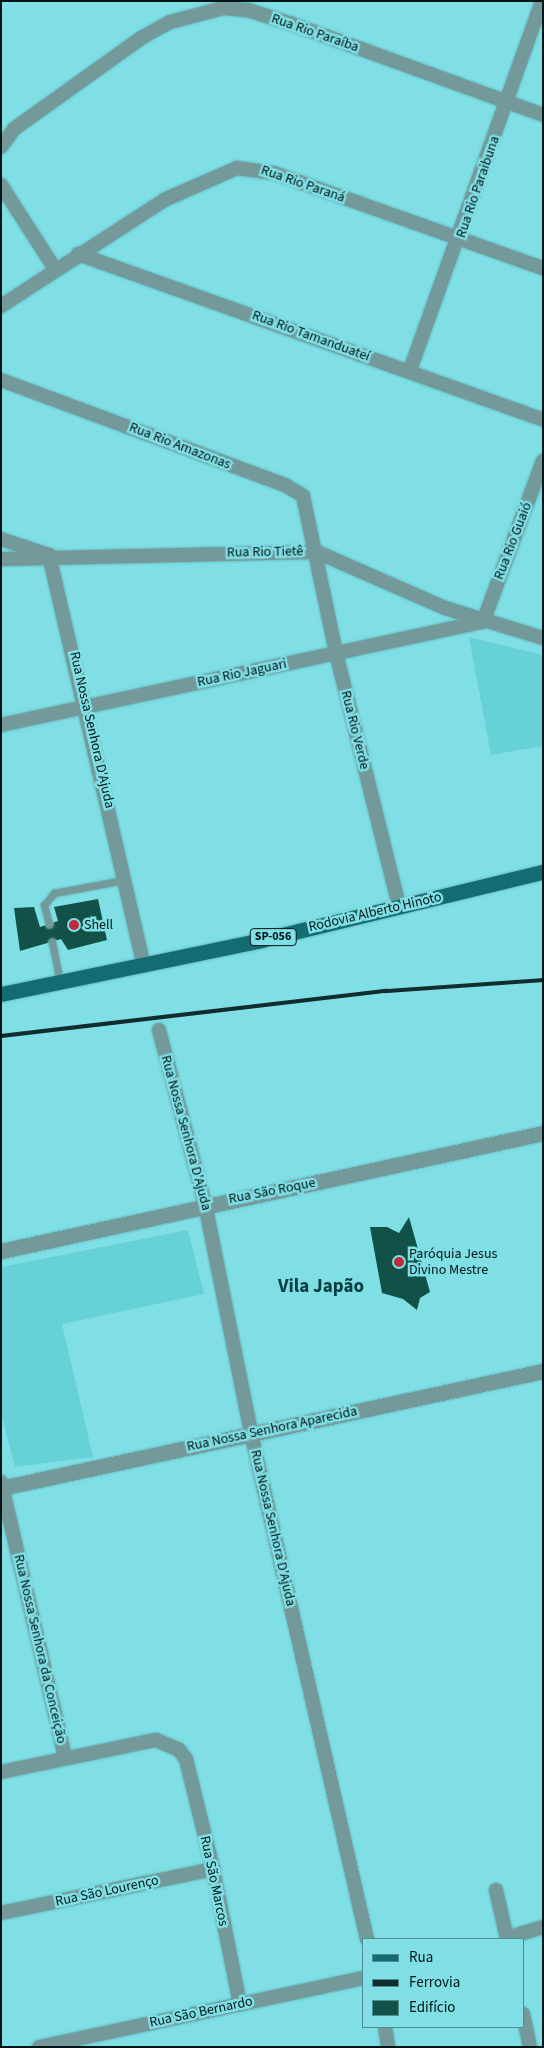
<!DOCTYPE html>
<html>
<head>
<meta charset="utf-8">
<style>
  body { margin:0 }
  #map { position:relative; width:544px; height:2048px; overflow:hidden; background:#7fdfe5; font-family:"Source Sans 3",sans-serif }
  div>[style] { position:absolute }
  .built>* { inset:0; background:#67d1d8 }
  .building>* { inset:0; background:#125147 }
  .roads { filter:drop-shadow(0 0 1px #68bbc0) drop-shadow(0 0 1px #68bbc0) }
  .service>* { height:7px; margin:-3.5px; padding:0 3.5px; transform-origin:3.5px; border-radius:3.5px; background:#73999b }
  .minor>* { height:14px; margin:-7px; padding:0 7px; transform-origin:7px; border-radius:7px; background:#73999b }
  .tertiary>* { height:15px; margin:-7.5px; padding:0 7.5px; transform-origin:7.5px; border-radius:7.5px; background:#73999b }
  .primary>* { height:15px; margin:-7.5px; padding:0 7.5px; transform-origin:7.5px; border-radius:7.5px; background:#136c71 }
  .rail>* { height:4px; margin:-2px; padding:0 2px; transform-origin:2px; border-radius:2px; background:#112d2f }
  .dots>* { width:14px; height:14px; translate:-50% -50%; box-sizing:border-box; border:2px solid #7fdfe5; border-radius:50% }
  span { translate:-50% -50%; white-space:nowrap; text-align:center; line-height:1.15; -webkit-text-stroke:5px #7fdfe5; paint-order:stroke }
  .shield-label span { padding:1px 4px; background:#7fdfe5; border:1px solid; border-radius:4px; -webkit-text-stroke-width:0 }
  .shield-label { font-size:12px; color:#021516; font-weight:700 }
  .street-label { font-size:14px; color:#021516 }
  .poi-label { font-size:14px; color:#021516 }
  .left { translate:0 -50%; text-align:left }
  .district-label { font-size:19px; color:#043e41; font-weight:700 }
  .frame { position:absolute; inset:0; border:2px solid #021516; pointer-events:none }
  .legend { position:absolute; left:362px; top:1938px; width:162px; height:90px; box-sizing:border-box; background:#7fdfe5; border:1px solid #4d8e92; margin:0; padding:6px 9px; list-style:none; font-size:15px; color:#021516 }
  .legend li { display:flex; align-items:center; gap:10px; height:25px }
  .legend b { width:25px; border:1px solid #4d8e92 }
</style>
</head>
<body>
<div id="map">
  <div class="built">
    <div style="clip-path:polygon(469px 637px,543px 655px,543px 746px,491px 755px)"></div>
    <div style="clip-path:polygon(188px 1230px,204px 1294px,62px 1324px,93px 1457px,15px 1467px,1px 1413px,1px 1267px)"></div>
  </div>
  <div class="building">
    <div style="clip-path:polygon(98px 899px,107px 940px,68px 950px,61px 939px,20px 951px,14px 908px,34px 907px,40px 927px,58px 921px,54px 907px)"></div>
    <div style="clip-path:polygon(409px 1217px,430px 1292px,420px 1298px,417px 1310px,403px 1299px,382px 1293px,370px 1227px,387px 1227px,399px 1233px)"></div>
  </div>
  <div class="roads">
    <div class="service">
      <div style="left:49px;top:924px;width:20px;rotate:-105deg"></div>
      <div style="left:44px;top:905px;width:16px;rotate:-50deg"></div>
      <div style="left:54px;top:893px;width:71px;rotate:-10.5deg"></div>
      <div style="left:52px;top:942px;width:41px;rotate:78.7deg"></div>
    </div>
    <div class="minor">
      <div style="left:1px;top:147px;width:22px;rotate:-54deg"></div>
      <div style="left:14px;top:129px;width:156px;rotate:-35.6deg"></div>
      <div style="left:141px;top:38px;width:33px;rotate:-29deg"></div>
      <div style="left:170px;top:22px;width:55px;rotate:-14.8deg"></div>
      <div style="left:223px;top:8px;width:25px;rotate:5deg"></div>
      <div style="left:248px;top:10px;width:46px;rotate:17.7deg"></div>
      <div style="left:292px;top:24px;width:267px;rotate:19.9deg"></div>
      <div style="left:1px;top:185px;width:100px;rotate:57.3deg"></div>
      <div style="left:78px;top:254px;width:494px;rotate:19.6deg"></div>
      <div style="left:1px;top:306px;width:194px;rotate:-33deg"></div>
      <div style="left:164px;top:200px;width:80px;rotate:-23.7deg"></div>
      <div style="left:237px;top:168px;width:37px;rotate:8deg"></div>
      <div style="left:274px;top:173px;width:285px;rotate:19.5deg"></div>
      <div style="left:410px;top:370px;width:392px;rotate:-70.3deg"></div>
      <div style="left:1px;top:380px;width:303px;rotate:20.3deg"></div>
      <div style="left:285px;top:485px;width:21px;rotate:31deg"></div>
      <div style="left:303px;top:496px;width:160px;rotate:78.1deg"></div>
      <div style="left:336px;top:653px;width:261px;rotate:76deg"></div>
      <div style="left:1px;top:539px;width:51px;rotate:18.4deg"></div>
      <div style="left:49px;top:555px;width:421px;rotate:77deg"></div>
      <div style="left:1px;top:559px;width:316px;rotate:-1.3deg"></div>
      <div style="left:317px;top:552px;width:140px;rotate:23.6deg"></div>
      <div style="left:445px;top:608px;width:102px;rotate:17deg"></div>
      <div style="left:483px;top:622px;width:172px;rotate:-69.6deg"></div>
      <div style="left:1px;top:725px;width:492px;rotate:-12.1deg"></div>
      <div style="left:159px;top:1030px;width:180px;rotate:75.2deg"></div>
      <div style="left:205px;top:1204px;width:234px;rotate:78.6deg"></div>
      <div style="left:251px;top:1433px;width:519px;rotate:77.09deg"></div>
      <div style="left:1px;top:1482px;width:283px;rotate:76.9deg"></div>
      <div style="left:1px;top:1772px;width:158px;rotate:-11.7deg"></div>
      <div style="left:156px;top:1740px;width:25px;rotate:23deg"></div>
      <div style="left:179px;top:1750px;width:11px;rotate:52deg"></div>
      <div style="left:186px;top:1759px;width:113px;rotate:76.2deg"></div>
      <div style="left:213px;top:1869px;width:138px;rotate:78.7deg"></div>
      <div style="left:496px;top:1890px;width:50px;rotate:77.3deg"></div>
      <div style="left:1px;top:1913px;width:217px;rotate:-11.7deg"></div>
      <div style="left:507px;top:1938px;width:38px;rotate:-17deg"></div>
      <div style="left:523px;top:2014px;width:34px;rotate:78deg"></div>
      <div style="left:385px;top:2027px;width:20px;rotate:81deg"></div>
      <div style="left:39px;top:2047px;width:331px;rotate:-12deg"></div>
    </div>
    <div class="tertiary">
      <div style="left:1px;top:1251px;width:555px;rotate:-12.28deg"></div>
      <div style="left:1px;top:1488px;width:554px;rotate:-12.18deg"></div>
    </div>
    <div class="primary">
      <div style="left:1px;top:994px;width:266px;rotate:-11.7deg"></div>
      <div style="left:261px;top:940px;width:290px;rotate:-13.6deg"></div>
    </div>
  </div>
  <div class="rail">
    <div style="left:1px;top:1036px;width:388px;rotate:-6.7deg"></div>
    <div style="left:386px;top:991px;width:157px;rotate:-4deg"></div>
  </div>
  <div class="dots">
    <div style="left:74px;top:925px;background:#bd2c3c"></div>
    <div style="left:399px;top:1262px;background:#bd2c3c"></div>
  </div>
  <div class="shield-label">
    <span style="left:273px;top:937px">SP-056</span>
  </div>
  <div class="street-label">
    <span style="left:315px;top:33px;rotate:19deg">Rua Rio Paraíba</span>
    <span style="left:303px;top:184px;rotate:19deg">Rua Rio Paraná</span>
    <span style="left:478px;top:187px;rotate:-71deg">Rua Rio Paraibuna</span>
    <span style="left:311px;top:336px;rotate:20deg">Rua Rio Tamanduateí</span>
    <span style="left:180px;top:446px;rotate:21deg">Rua Rio Amazonas</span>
    <span style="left:513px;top:541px;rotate:-69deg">Rua Rio Guaió</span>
    <span style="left:265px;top:552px;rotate:-1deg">Rua Rio Tietê</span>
    <span style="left:242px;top:673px;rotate:-12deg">Rua Rio Jaguari</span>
    <span style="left:92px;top:730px;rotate:77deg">Rua Nossa Senhora D'Ajuda</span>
    <span style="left:355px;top:730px;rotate:76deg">Rua Rio Verde</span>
    <span style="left:375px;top:912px;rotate:-13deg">Rodovia Alberto Hinoto</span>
    <span style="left:186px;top:1133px;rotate:75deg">Rua Nossa Senhora D'Ajuda</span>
    <span style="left:272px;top:1191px;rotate:-11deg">Rua São Roque</span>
    <span style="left:272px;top:1429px;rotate:-12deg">Rua Nossa Senhora Aparecida</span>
    <span style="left:273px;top:1528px;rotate:77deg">Rua Nossa Senhora D'Ajuda</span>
    <span style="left:40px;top:1649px;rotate:77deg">Rua Nossa Senhora da Conceição</span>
    <span style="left:214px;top:1881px;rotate:78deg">Rua São Marcos</span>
    <span style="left:107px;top:1891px;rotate:-12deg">Rua São Lourenço</span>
    <span style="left:201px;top:2012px;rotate:-12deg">Rua São Bernardo</span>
  </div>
  <div class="poi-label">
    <span class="left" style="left:84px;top:925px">Shell</span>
    <span class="left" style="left:409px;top:1262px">Paróquia Jesus<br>Divino Mestre</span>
  </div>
  <div class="district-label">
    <span style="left:321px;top:1287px">Vila Japão</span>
  </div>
  <div class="frame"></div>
  <ul class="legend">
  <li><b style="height:6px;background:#136c71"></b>Rua</li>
  <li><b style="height:6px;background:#112d2f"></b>Ferrovia</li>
  <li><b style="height:14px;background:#125147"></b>Edifício</li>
  </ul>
</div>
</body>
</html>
